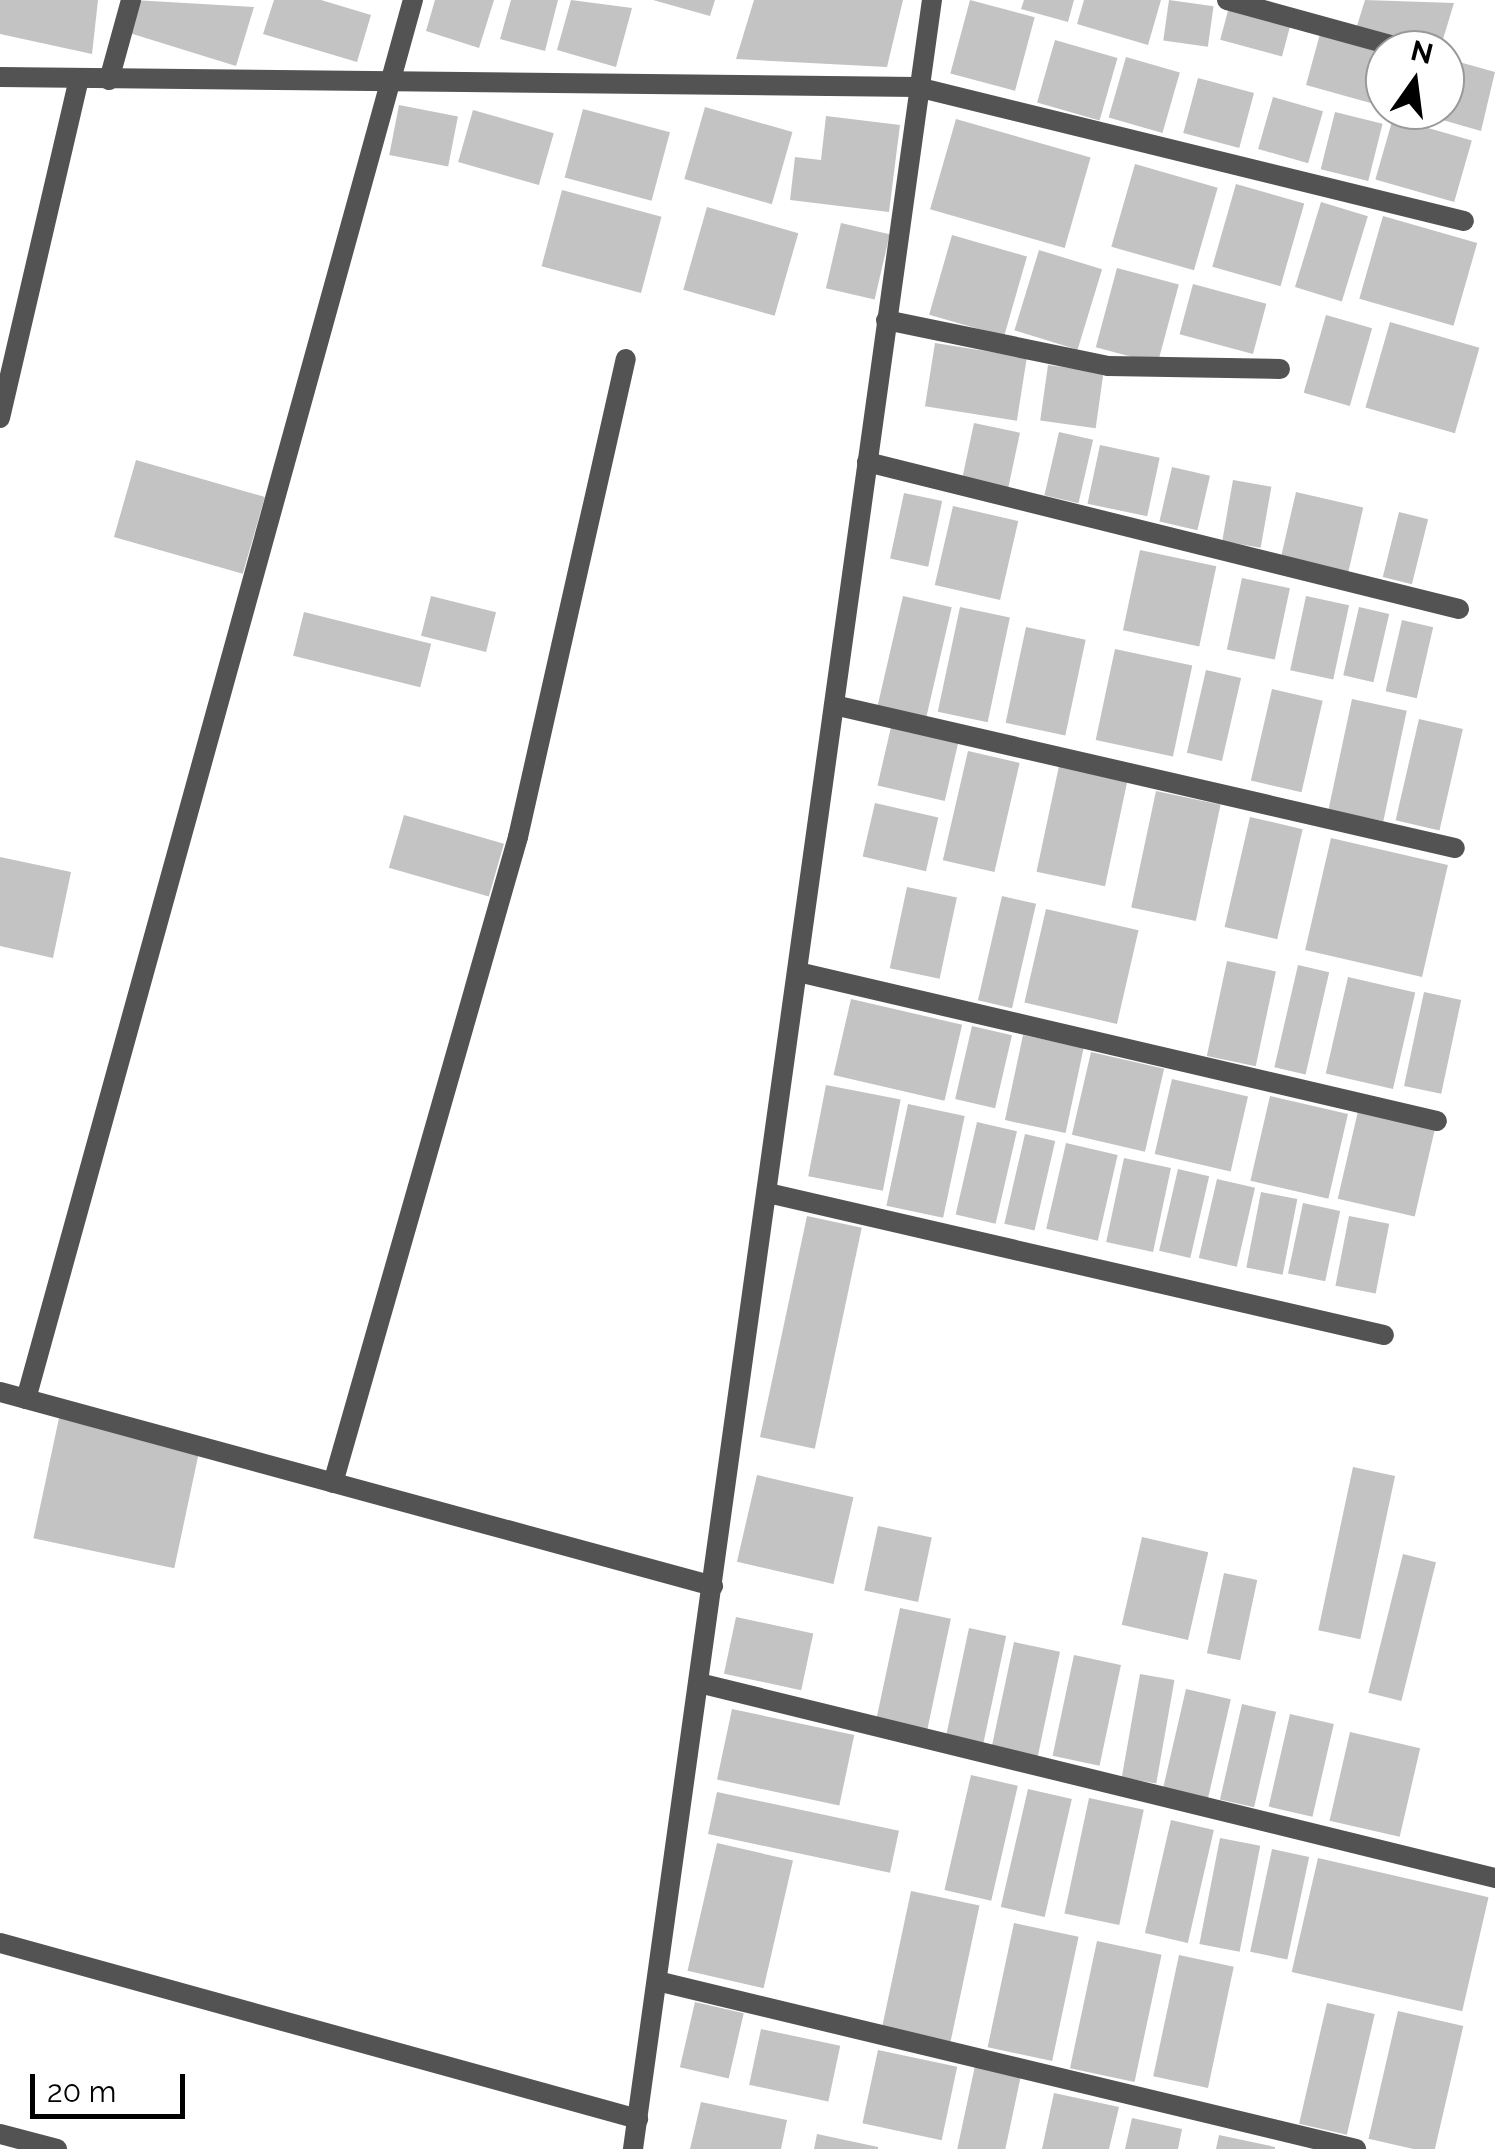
<!DOCTYPE html>
<html>
<head>
<meta charset="utf-8">
<style>
  body { margin:0 }
  #map { position:relative; width:1495px; height:2149px; overflow:hidden; background:#fff; font-family:Raleway,sans-serif }
  div>[style] { position:absolute }
  .building>* { inset:0; background:#c3c3c3; transform-origin:0 0 }
  .street>* { height:20px; margin:-10px; padding:0 10px; transform-origin:10px; border-radius:10px; background:#535353 }
  span { translate:-50% -50%; white-space:nowrap; text-align:center; line-height:1.15; -webkit-text-stroke:8px #fff; paint-order:stroke }
  .north { position:absolute; left:1365px; top:30px; width:100px; height:100px; box-sizing:border-box; background:#fff; border:2px solid #999; border-radius:50%; rotate:14deg; font-size:28px; font-weight:700; line-height:40px; text-align:center; color:#000 }
  .north::after { content:''; display:block; margin:auto; width:35px; height:45px; background:#000; clip-path:polygon(50% 0,100% 100%,50% 72%,0 100%) }
  .scale { position:absolute; left:30px; top:2074px; width:155px; height:45px; box-sizing:border-box; border:5px solid #000; border-top:0; padding-left:12px; font-size:30px; line-height:35px; white-space:nowrap; color:#000; -webkit-text-stroke:8px #fff; paint-order:stroke }
</style>
</head>
<body>
<div id="map">
  <div class="building">
    <div style="clip-path:polygon(0 0,98px 0,92px 54px,0 34px)"></div>
    <div style="clip-path:polygon(133px 0,254px 7px,236px 66px,123px 31px)"></div>
    <div style="clip-path:polygon(274px 0,321px 0,371px 15px,357px 62px,263px 34px)"></div>
    <div style="clip-path:polygon(435px 0,494px 0,479px 48px,426px 31px)"></div>
    <div style="clip-path:polygon(511px 0,558px 0,545px 51px,500px 39px)"></div>
    <div style="clip-path:polygon(571px 0,632px 8px,616px 67px,557px 50px)"></div>
    <div style="clip-path:polygon(653px 0,715px 0,710px 16px)"></div>
    <div style="clip-path:polygon(754px 0,903px 0,887px 67px,736px 59px)"></div>
    <div style="left:970px;top:0;width:67px;height:76px;rotate:15deg"></div>
    <div style="clip-path:polygon(1024px 0,1074px 0,1068px 22px,1021px 9px)"></div>
    <div style="clip-path:polygon(1084px 0,1161px 0,1148px 45px,1077px 24px)"></div>
    <div style="left:1169px;top:0;width:45px;height:41px;rotate:8deg"></div>
    <div style="clip-path:polygon(1365px 0,1454px 3px,1440px 49px,1357px 26px)"></div>
    <div style="left:1229px;top:7px;width:64px;height:34px;rotate:15deg"></div>
    <div style="clip-path:polygon(1320px 34px,1385px 53px,1385px 107px,1306px 85px)"></div>
    <div style="left:1055px;top:40px;width:65px;height:65px;rotate:16deg"></div>
    <div style="left:1126px;top:57px;width:56px;height:63px;rotate:16deg"></div>
    <div style="clip-path:polygon(1445px 58px,1495px 72px,1481px 131px,1425px 115px,1445px 110px)"></div>
    <div style="left:1198px;top:78px;width:58px;height:57px;rotate:15deg"></div>
    <div style="left:1273px;top:97px;width:52px;height:54px;rotate:16deg"></div>
    <div style="left:399px;top:105px;width:60px;height:51px;rotate:11deg"></div>
    <div style="left:705px;top:107px;width:91px;height:75px;rotate:16deg"></div>
    <div style="left:583px;top:109px;width:90px;height:71px;rotate:15deg"></div>
    <div style="left:473px;top:110px;width:84px;height:54px;rotate:16deg"></div>
    <div style="left:1335px;top:112px;width:49px;height:59px;rotate:14deg"></div>
    <div style="clip-path:polygon(826px 116px,900px 125px,889px 212px,790px 200px,795px 157px,821px 160px)"></div>
    <div style="left:1393px;top:118px;width:82px;height:64px;rotate:16deg"></div>
    <div style="left:956px;top:119px;width:140px;height:94px;rotate:16deg"></div>
    <div style="left:1135px;top:164px;width:86px;height:86px;rotate:16deg"></div>
    <div style="left:1236px;top:184px;width:71px;height:86px;rotate:16deg"></div>
    <div style="left:562px;top:190px;width:103px;height:79px;rotate:15deg"></div>
    <div style="left:1321px;top:202px;width:49px;height:89px;rotate:17deg"></div>
    <div style="left:707px;top:207px;width:95px;height:86px;rotate:16deg"></div>
    <div style="left:1383px;top:216px;width:98px;height:86px;rotate:16deg"></div>
    <div style="left:841px;top:223px;width:50px;height:67px;rotate:13deg"></div>
    <div style="left:952px;top:235px;width:78px;height:83px;rotate:16deg"></div>
    <div style="left:1039px;top:250px;width:66px;height:84px;rotate:17deg"></div>
    <div style="left:1117px;top:268px;width:64px;height:82px;rotate:15deg"></div>
    <div style="left:1193px;top:284px;width:76px;height:52px;rotate:15deg"></div>
    <div style="left:1326px;top:315px;width:48px;height:81px;rotate:16deg"></div>
    <div style="left:1390px;top:322px;width:93px;height:89px;rotate:16deg"></div>
    <div style="left:935px;top:343px;width:93px;height:64px;rotate:9deg"></div>
    <div style="left:1048px;top:365px;width:56px;height:56px;rotate:8deg"></div>
    <div style="left:974px;top:423px;width:47px;height:60px;rotate:12deg"></div>
    <div style="left:1059px;top:432px;width:35px;height:65px;rotate:13deg"></div>
    <div style="left:1100px;top:445px;width:61px;height:60px;rotate:12deg"></div>
    <div style="left:136px;top:460px;width:134px;height:80px;rotate:16deg"></div>
    <div style="left:1172px;top:467px;width:39px;height:56px;rotate:13deg"></div>
    <div style="left:1233px;top:480px;width:39px;height:62px;rotate:10deg"></div>
    <div style="left:1296px;top:492px;width:69px;height:67px;rotate:13deg"></div>
    <div style="left:904px;top:493px;width:39px;height:67px;rotate:12deg"></div>
    <div style="left:953px;top:506px;width:67px;height:81px;rotate:13deg"></div>
    <div style="left:1399px;top:512px;width:30px;height:67px;rotate:14deg"></div>
    <div style="left:1140px;top:550px;width:78px;height:82px;rotate:12deg"></div>
    <div style="left:1242px;top:578px;width:49px;height:73px;rotate:12deg"></div>
    <div style="left:431px;top:596px;width:67px;height:41px;rotate:14deg"></div>
    <div style="left:903px;top:596px;width:50px;height:113px;rotate:13deg"></div>
    <div style="left:1306px;top:596px;width:44px;height:76px;rotate:12deg"></div>
    <div style="left:960px;top:607px;width:51px;height:107px;rotate:12deg"></div>
    <div style="left:1359px;top:607px;width:31px;height:70px;rotate:13deg"></div>
    <div style="left:304px;top:612px;width:131px;height:45px;rotate:14deg"></div>
    <div style="left:1402px;top:620px;width:32px;height:73px;rotate:13deg"></div>
    <div style="left:1026px;top:627px;width:61px;height:98px;rotate:12deg"></div>
    <div style="left:1115px;top:649px;width:79px;height:93px;rotate:12deg"></div>
    <div style="left:1206px;top:670px;width:36px;height:85px;rotate:13deg"></div>
    <div style="left:1272px;top:689px;width:52px;height:94px;rotate:13deg"></div>
    <div style="left:1352px;top:699px;width:56px;height:113px;rotate:12deg"></div>
    <div style="left:1419px;top:719px;width:45px;height:104px;rotate:13deg"></div>
    <div style="left:891px;top:727px;width:69px;height:60px;rotate:13deg"></div>
    <div style="left:968px;top:751px;width:53px;height:112px;rotate:13deg"></div>
    <div style="left:1059px;top:766px;width:70px;height:108px;rotate:12deg"></div>
    <div style="left:1156px;top:791px;width:66px;height:119px;rotate:12deg"></div>
    <div style="left:875px;top:803px;width:65px;height:55px;rotate:13deg"></div>
    <div style="left:404px;top:815px;width:104px;height:55px;rotate:16deg"></div>
    <div style="left:1250px;top:817px;width:54px;height:113px;rotate:13deg"></div>
    <div style="left:1331px;top:838px;width:120px;height:115px;rotate:13deg"></div>
    <div style="clip-path:polygon(0 857px,71px 872px,53px 958px,0 946px)"></div>
    <div style="left:907px;top:887px;width:51px;height:83px;rotate:12deg"></div>
    <div style="left:1002px;top:896px;width:35px;height:107px;rotate:13deg"></div>
    <div style="left:1046px;top:909px;width:95px;height:96px;rotate:13deg"></div>
    <div style="left:1227px;top:961px;width:50px;height:97px;rotate:12deg"></div>
    <div style="left:1298px;top:965px;width:32px;height:105px;rotate:13deg"></div>
    <div style="left:1348px;top:977px;width:69px;height:99px;rotate:13deg"></div>
    <div style="left:1424px;top:992px;width:38px;height:96px;rotate:12deg"></div>
    <div style="left:851px;top:999px;width:114px;height:78px;rotate:13deg"></div>
    <div style="left:972px;top:1026px;width:41px;height:75px;rotate:13deg"></div>
    <div style="left:1023px;top:1035px;width:62px;height:87px;rotate:12deg"></div>
    <div style="left:1091px;top:1052px;width:75px;height:85px;rotate:13deg"></div>
    <div style="left:1172px;top:1079px;width:78px;height:77px;rotate:13deg"></div>
    <div style="left:826px;top:1085px;width:76px;height:93px;rotate:11deg"></div>
    <div style="left:1270px;top:1096px;width:80px;height:87px;rotate:13deg"></div>
    <div style="left:908px;top:1104px;width:58px;height:104px;rotate:12deg"></div>
    <div style="left:1358px;top:1111px;width:79px;height:90px;rotate:13deg"></div>
    <div style="left:977px;top:1122px;width:41px;height:95px;rotate:13deg"></div>
    <div style="left:1025px;top:1134px;width:31px;height:92px;rotate:13deg"></div>
    <div style="left:1066px;top:1143px;width:53px;height:88px;rotate:13deg"></div>
    <div style="left:1124px;top:1158px;width:48px;height:86px;rotate:12deg"></div>
    <div style="left:1178px;top:1169px;width:32px;height:84px;rotate:13deg"></div>
    <div style="left:1217px;top:1179px;width:39px;height:81px;rotate:13deg"></div>
    <div style="left:1261px;top:1192px;width:37px;height:77px;rotate:11deg"></div>
    <div style="left:1303px;top:1203px;width:38px;height:72px;rotate:12deg"></div>
    <div style="left:807px;top:1216px;width:56px;height:226px;rotate:12deg"></div>
    <div style="left:1349px;top:1216px;width:41px;height:71px;rotate:11deg"></div>
    <div style="left:59px;top:1418px;width:144px;height:123px;rotate:12deg"></div>
    <div style="left:1353px;top:1467px;width:43px;height:167px;rotate:12deg"></div>
    <div style="left:757px;top:1475px;width:99px;height:89px;rotate:13deg"></div>
    <div style="left:878px;top:1526px;width:55px;height:66px;rotate:12deg"></div>
    <div style="left:1142px;top:1537px;width:68px;height:90px;rotate:13deg"></div>
    <div style="left:1403px;top:1554px;width:34px;height:143px;rotate:14deg"></div>
    <div style="left:1224px;top:1573px;width:34px;height:82px;rotate:12deg"></div>
    <div style="left:900px;top:1608px;width:52px;height:115px;rotate:12deg"></div>
    <div style="left:736px;top:1617px;width:79px;height:58px;rotate:12deg"></div>
    <div style="left:969px;top:1628px;width:38px;height:113px;rotate:12deg"></div>
    <div style="left:1014px;top:1642px;width:47px;height:108px;rotate:12deg"></div>
    <div style="left:1074px;top:1655px;width:48px;height:103px;rotate:12deg"></div>
    <div style="left:1140px;top:1674px;width:35px;height:105px;rotate:10deg"></div>
    <div style="left:1186px;top:1689px;width:46px;height:104px;rotate:13deg"></div>
    <div style="left:1242px;top:1704px;width:35px;height:98px;rotate:13deg"></div>
    <div style="left:732px;top:1709px;width:125px;height:72px;rotate:12deg"></div>
    <div style="left:1290px;top:1714px;width:45px;height:95px;rotate:13deg"></div>
    <div style="left:1350px;top:1732px;width:72px;height:91px;rotate:13deg"></div>
    <div style="left:971px;top:1775px;width:48px;height:118px;rotate:13deg"></div>
    <div style="left:1028px;top:1789px;width:45px;height:121px;rotate:13deg"></div>
    <div style="left:717px;top:1792px;width:186px;height:43px;rotate:12deg"></div>
    <div style="left:1089px;top:1798px;width:56px;height:118px;rotate:12deg"></div>
    <div style="left:1171px;top:1820px;width:44px;height:116px;rotate:13deg"></div>
    <div style="left:1220px;top:1838px;width:41px;height:108px;rotate:11deg"></div>
    <div style="left:717px;top:1843px;width:78px;height:131px;rotate:13deg"></div>
    <div style="left:1272px;top:1849px;width:38px;height:105px;rotate:12deg"></div>
    <div style="left:1318px;top:1858px;width:175px;height:117px;rotate:13deg"></div>
    <div style="left:911px;top:1891px;width:70px;height:139px;rotate:12deg"></div>
    <div style="left:1014px;top:1923px;width:66px;height:127px;rotate:12deg"></div>
    <div style="left:1097px;top:1941px;width:66px;height:130px;rotate:12deg"></div>
    <div style="left:1179px;top:1955px;width:56px;height:124px;rotate:12deg"></div>
    <div style="left:695px;top:2002px;width:50px;height:67px;rotate:13deg"></div>
    <div style="left:1327px;top:2003px;width:49px;height:124px;rotate:13deg"></div>
    <div style="left:1398px;top:2011px;width:67px;height:131px;rotate:13deg"></div>
    <div style="left:761px;top:2029px;width:81px;height:57px;rotate:12deg"></div>
    <div style="left:878px;top:2050px;width:81px;height:75px;rotate:12deg"></div>
    <div style="left:976px;top:2061px;width:47px;height:90px;rotate:12deg"></div>
    <div style="clip-path:polygon(1054px 2093px,1119px 2107px,1109px 2149px,1042px 2149px)"></div>
    <div style="clip-path:polygon(701px 2102px,787px 2120px,781px 2149px,690px 2149px)"></div>
    <div style="clip-path:polygon(1132px 2118px,1182px 2129px,1178px 2149px,1125px 2149px)"></div>
    <div style="clip-path:polygon(817px 2134px,878px 2147px,878px 2149px,814px 2149px)"></div>
    <div style="clip-path:polygon(1219px 2135px,1275px 2147px,1275px 2149px,1216px 2149px)"></div>
  </div>
  <div class="street">
    <div style="left:1227px;top:0;width:188px;rotate:15.4deg"></div>
    <div style="left:0;top:77px;width:917px;rotate:0.62deg"></div>
    <div style="left:917px;top:87px;width:563px;rotate:13.76deg"></div>
    <div style="left:109px;top:80px;width:83px;rotate:-74.6deg"></div>
    <div style="left:886px;top:320px;width:227px;rotate:11.7deg"></div>
    <div style="left:1108px;top:366px;width:172px;rotate:1deg"></div>
    <div style="left:0;top:418px;width:348px;rotate:-76.9deg"></div>
    <div style="left:867px;top:462px;width:610px;rotate:13.95deg"></div>
    <div style="left:834px;top:705px;width:637px;rotate:12.97deg"></div>
    <div style="left:798px;top:972px;width:656px;rotate:13.13deg"></div>
    <div style="left:768px;top:1193px;width:632px;rotate:12.98deg"></div>
    <div style="left:0;top:1392px;width:739px;rotate:15.22deg"></div>
    <div style="left:26px;top:1399px;width:1452px;rotate:-74.54deg"></div>
    <div style="left:333px;top:1483px;width:672px;rotate:-74.02deg"></div>
    <div style="left:518px;top:837px;width:490px;rotate:-77.3deg"></div>
    <div style="left:699px;top:1683px;width:820px;rotate:13.76deg"></div>
    <div style="left:0;top:1943px;width:662px;rotate:15.42deg"></div>
    <div style="left:657px;top:1981px;width:719px;rotate:13.51deg"></div>
    <div style="left:0;top:2134px;width:59px;rotate:14.7deg"></div>
    <div style="left:633px;top:2149px;width:2170px;rotate:-82.08deg"></div>
  </div>
  <div class="north">N</div>
  <div class="scale">20 m</div>
</div>
</body>
</html>
